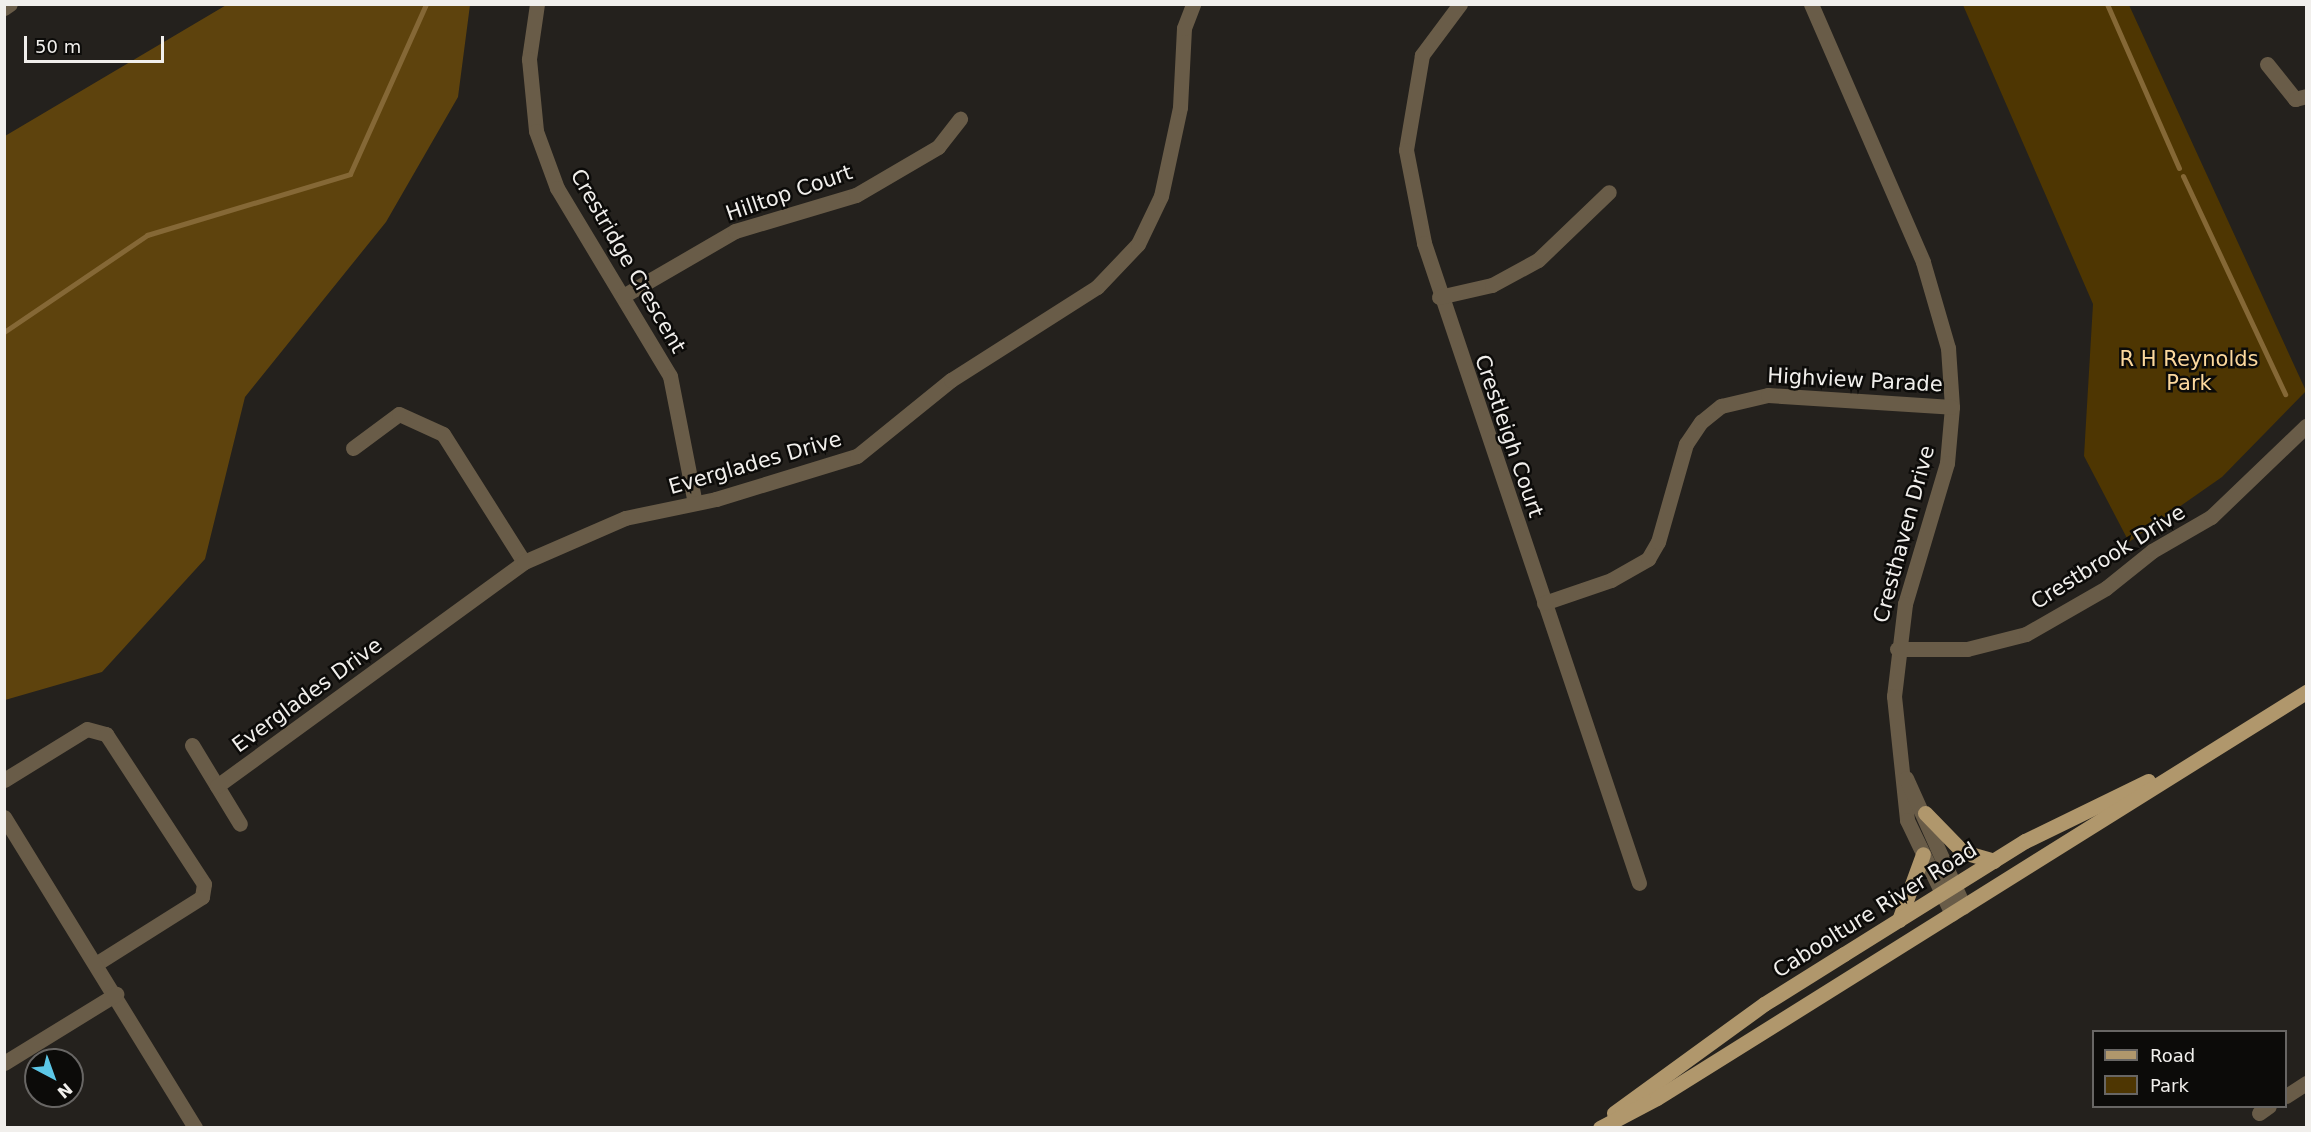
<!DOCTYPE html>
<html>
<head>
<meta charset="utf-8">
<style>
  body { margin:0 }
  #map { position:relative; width:2311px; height:1132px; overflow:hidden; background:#24211d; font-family:"DejaVu Sans",sans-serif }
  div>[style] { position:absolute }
  .green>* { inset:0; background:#4e3602 }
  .forest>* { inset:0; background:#5e430d }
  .stream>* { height:5px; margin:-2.5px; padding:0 2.5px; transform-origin:2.5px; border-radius:2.5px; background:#856836 }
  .minor>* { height:15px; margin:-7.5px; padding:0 7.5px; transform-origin:7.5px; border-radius:7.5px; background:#695c48 }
  .major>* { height:15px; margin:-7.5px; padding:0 7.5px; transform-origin:7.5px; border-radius:7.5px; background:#b0976c }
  span { translate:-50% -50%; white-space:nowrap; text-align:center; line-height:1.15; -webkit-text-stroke:5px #0c0b09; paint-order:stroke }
  .street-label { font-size:21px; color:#f1efec }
  .park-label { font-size:21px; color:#fcd89d }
  .frame { position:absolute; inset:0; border:6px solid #f1efec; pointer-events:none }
  .legend { position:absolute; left:2092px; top:1030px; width:195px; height:78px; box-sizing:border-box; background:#0c0b09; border:2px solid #686664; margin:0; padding:8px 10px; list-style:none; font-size:18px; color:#f1efec }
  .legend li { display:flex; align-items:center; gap:12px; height:30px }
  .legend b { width:30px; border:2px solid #686664 }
  .north { position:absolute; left:24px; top:1048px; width:60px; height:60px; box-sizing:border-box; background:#0c0b09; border:2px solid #686664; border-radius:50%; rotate:139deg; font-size:16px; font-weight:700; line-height:24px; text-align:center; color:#f1efec }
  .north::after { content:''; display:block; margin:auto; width:21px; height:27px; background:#5cc7e7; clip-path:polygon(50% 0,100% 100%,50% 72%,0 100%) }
  .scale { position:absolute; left:24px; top:36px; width:140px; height:27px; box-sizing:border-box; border:3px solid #f1efec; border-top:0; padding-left:8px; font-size:18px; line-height:21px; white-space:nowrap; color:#f1efec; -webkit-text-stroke:4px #0c0b09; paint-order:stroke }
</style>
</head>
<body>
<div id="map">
  <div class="green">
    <div style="clip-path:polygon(1963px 5px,2129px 5px,2306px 391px,2222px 477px,2129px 542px,2084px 456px,2093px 304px)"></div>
  </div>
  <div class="forest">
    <div style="clip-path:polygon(228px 4px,470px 5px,458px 97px,386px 222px,245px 397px,205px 559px,102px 672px,5px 700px,5px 136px)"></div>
  </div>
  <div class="stream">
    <div style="left:2107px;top:4px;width:179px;rotate:66.3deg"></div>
    <div style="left:2183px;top:176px;width:241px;rotate:64.9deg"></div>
    <div style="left:4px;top:332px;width:173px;rotate:-34.1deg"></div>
    <div style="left:147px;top:235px;width:212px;rotate:-16.7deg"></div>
    <div style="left:350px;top:174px;width:186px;rotate:-65.9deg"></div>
  </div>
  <div class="minor">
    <div style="left:537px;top:4px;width:56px;rotate:98.3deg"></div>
    <div style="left:529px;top:59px;width:72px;rotate:84.4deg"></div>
    <div style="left:536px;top:131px;width:61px;rotate:69.8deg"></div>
    <div style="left:557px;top:188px;width:219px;rotate:59deg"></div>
    <div style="left:670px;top:376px;width:129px;rotate:78.9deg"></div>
    <div style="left:1460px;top:4px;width:64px;rotate:126.7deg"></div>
    <div style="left:1422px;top:55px;width:96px;rotate:99.6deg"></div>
    <div style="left:1406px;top:150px;width:95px;rotate:79deg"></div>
    <div style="left:1424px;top:243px;width:675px;rotate:71.43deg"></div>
    <div style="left:1811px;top:4px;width:281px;rotate:66.5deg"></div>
    <div style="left:1923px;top:262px;width:90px;rotate:73.8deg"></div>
    <div style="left:1948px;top:348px;width:59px;rotate:86.1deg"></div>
    <div style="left:1952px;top:407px;width:56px;rotate:95.1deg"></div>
    <div style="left:1947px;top:463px;width:147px;rotate:106.6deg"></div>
    <div style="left:1905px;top:604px;width:93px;rotate:96.8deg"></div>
    <div style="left:1894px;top:696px;width:125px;rotate:84deg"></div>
    <div style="left:1907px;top:820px;width:104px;rotate:64.4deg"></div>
    <div style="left:4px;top:8px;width:7px;rotate:-34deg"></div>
    <div style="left:2267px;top:64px;width:45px;rotate:51.3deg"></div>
    <div style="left:2295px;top:99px;width:11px;rotate:-15deg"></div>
    <div style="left:623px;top:296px;width:129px;rotate:-30.1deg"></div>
    <div style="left:735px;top:231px;width:126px;rotate:-16.6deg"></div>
    <div style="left:856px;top:195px;width:95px;rotate:-30.3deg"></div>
    <div style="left:938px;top:147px;width:36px;rotate:-52deg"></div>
    <div style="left:1439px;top:297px;width:54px;rotate:-12.8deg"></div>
    <div style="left:1492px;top:285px;width:52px;rotate:-28.5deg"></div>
    <div style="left:1538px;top:260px;width:98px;rotate:-43.8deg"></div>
    <div style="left:353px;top:448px;width:57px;rotate:-36.5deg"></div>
    <div style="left:399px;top:414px;width:48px;rotate:24.4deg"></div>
    <div style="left:443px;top:434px;width:151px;rotate:57.7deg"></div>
    <div style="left:1544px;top:603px;width:71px;rotate:-18.9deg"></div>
    <div style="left:1611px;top:580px;width:43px;rotate:-29.6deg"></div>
    <div style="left:1648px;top:559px;width:20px;rotate:-60deg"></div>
    <div style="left:1658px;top:542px;width:102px;rotate:-74.1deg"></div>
    <div style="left:1686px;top:444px;width:27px;rotate:-56deg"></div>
    <div style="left:1701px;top:422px;width:26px;rotate:-39deg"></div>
    <div style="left:1721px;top:406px;width:48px;rotate:-13.2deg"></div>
    <div style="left:1768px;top:395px;width:184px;rotate:3.7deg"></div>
    <div style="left:1897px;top:649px;width:70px"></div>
    <div style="left:1967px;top:649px;width:61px;rotate:-14.3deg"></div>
    <div style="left:2026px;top:634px;width:92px;rotate:-29.9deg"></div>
    <div style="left:2106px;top:588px;width:59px;rotate:-38.8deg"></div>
    <div style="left:2152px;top:551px;width:68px;rotate:-30deg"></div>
    <div style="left:2211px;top:517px;width:132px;rotate:-43.8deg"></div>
    <div style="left:192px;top:745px;width:92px;rotate:58.7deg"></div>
    <div style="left:1906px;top:778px;width:141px;rotate:65.8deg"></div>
    <div style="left:4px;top:780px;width:97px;rotate:-31.6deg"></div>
    <div style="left:87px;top:729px;width:20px;rotate:15deg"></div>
    <div style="left:106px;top:734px;width:179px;rotate:56.8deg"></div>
    <div style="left:204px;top:884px;width:13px;rotate:99deg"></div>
    <div style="left:202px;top:897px;width:124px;rotate:147.8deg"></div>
    <div style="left:217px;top:786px;width:380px;rotate:-36.1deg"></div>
    <div style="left:524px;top:562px;width:110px;rotate:-23.5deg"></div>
    <div style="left:625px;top:518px;width:93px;rotate:-11.8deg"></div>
    <div style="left:716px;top:499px;width:147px;rotate:-17deg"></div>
    <div style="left:857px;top:456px;width:121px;rotate:-39deg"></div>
    <div style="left:951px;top:380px;width:173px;rotate:-32.5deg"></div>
    <div style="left:1097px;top:287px;width:59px;rotate:-46.4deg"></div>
    <div style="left:1138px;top:244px;width:53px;rotate:-64.4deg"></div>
    <div style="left:1161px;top:196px;width:91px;rotate:-77.9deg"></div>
    <div style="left:1180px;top:107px;width:79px;rotate:-87.1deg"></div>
    <div style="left:1184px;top:28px;width:26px;rotate:-69deg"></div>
    <div style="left:4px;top:817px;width:365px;rotate:58.4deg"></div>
    <div style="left:4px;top:1063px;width:132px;rotate:-31.6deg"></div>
    <div style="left:2286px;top:1096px;width:24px;rotate:-33deg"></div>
    <div style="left:2259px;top:1113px;width:12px;rotate:-35deg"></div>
  </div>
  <div class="major">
    <div style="left:1925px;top:813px;width:54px;rotate:45.7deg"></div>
    <div style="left:1963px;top:852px;width:32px;rotate:16deg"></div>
    <div style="left:1899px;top:920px;width:70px;rotate:-70deg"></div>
    <div style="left:1614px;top:1113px;width:185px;rotate:-36deg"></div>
    <div style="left:1764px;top:1004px;width:94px;rotate:-32deg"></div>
    <div style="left:1844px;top:954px;width:213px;rotate:-32deg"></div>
    <div style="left:2025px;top:841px;width:137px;rotate:-26deg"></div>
    <div style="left:1600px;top:1128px;width:64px;rotate:-27.8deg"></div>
    <div style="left:1657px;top:1098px;width:766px;rotate:-32.03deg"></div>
  </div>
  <div class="street-label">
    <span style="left:789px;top:193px;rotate:-19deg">Hilltop Court</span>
    <span style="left:628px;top:261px;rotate:60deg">Crestridge Crescent</span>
    <span style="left:1855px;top:380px;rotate:3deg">Highview Parade</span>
    <span style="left:1509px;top:436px;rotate:71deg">Crestleigh Court</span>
    <span style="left:755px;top:463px;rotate:-16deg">Everglades Drive</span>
    <span style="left:1904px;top:534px;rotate:-75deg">Cresthaven Drive</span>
    <span style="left:2108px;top:557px;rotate:-32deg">Crestbrook Drive</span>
    <span style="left:307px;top:695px;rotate:-36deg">Everglades Drive</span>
    <span style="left:1875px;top:910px;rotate:-32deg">Caboolture River Road</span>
  </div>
  <div class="park-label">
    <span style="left:2189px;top:371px">R H Reynolds<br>Park</span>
  </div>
  <div class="frame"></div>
  <ul class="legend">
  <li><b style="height:8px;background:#b0976c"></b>Road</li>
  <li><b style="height:16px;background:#4e3602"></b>Park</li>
  </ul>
  <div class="north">N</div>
  <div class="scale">50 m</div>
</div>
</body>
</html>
